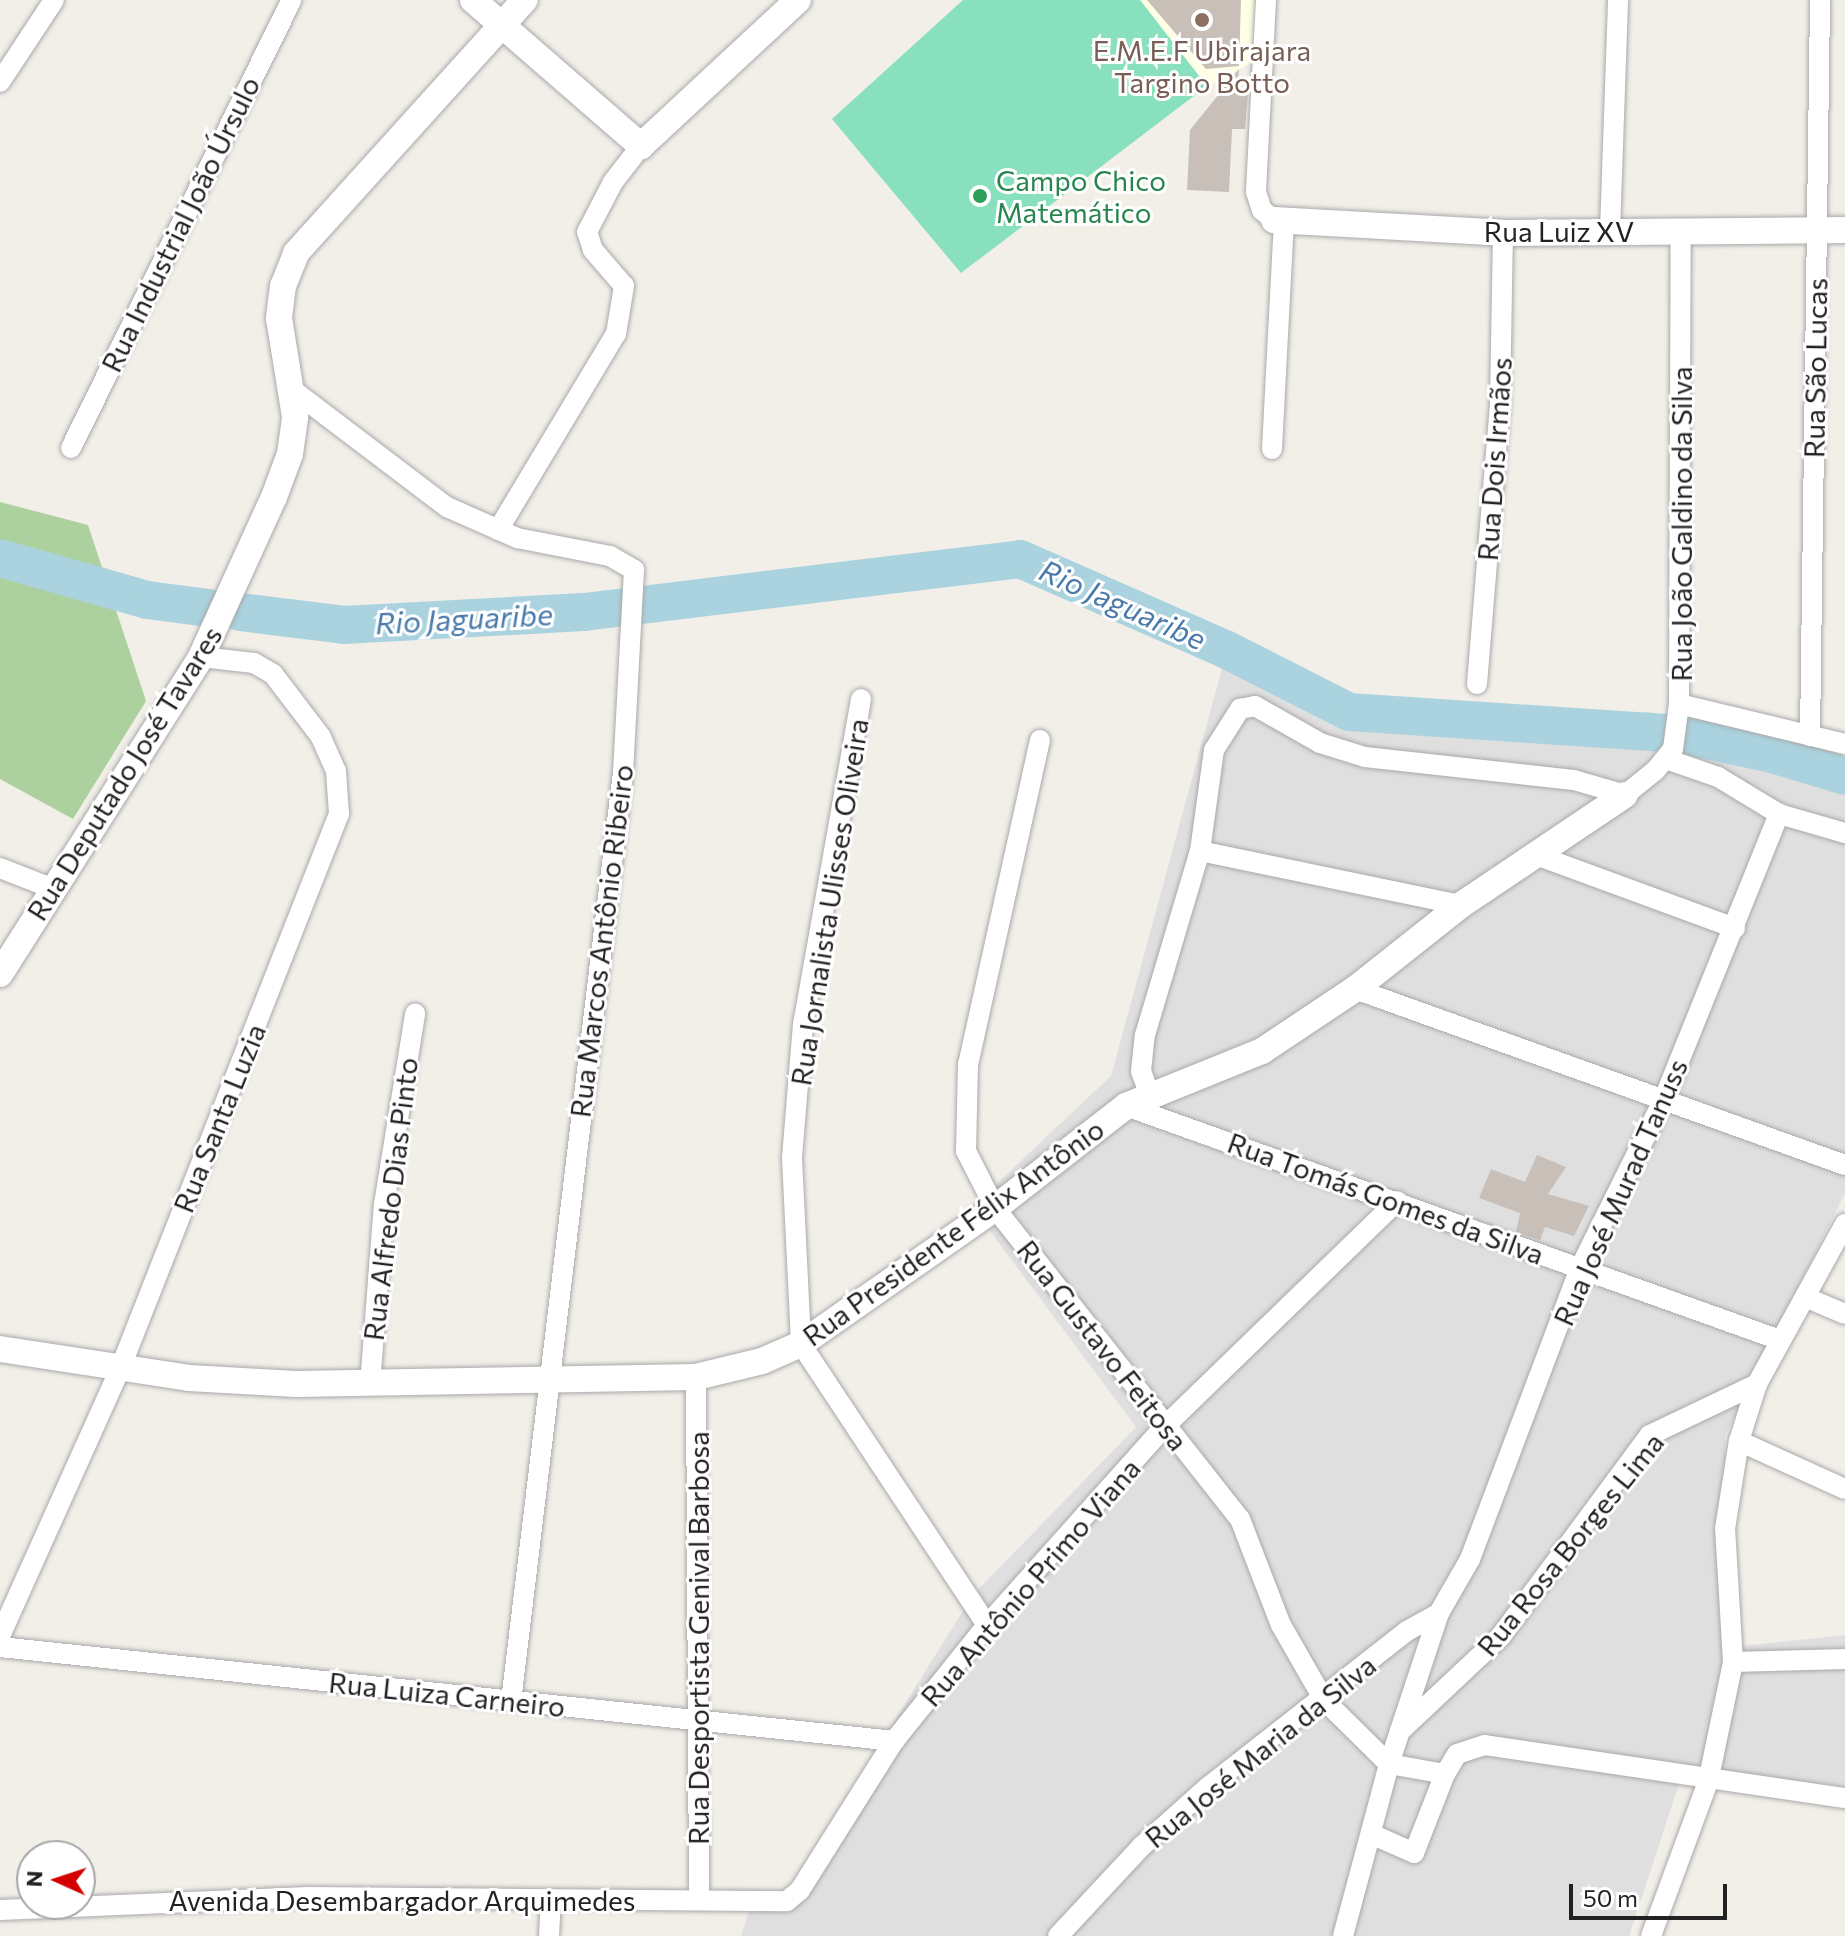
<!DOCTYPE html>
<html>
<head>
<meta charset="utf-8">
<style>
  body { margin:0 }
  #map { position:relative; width:1845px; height:1936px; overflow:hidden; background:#f2efe9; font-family:Commissioner,sans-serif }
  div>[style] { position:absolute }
  .residential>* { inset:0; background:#e0dfdf }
  .education>* { inset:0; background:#ffffe5 }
  .forest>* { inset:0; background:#add19e }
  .pitch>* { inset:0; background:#88e0be }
  .river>* { height:38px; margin:-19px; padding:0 19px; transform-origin:19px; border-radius:19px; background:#aad3df }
  .building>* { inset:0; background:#c7bfb8 }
  .roads { filter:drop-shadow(0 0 2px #a9a9a9) drop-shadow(0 0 2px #a9a9a9) }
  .minor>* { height:20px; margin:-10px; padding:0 10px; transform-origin:10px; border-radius:10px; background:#fff }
  .tertiary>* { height:26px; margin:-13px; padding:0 13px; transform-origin:13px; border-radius:13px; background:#fff }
  .dots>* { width:22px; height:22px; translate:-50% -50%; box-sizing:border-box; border:4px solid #fff; border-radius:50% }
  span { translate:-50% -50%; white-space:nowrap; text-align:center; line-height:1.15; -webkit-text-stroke:6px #fff; paint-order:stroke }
  .education-label { font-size:28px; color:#785e54 }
  .leisure-label { font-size:28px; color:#27864d }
  .left { translate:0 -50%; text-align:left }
  .street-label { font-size:28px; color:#222 }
  .water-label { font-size:30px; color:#4a7aab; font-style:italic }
  .north { position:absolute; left:16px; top:1840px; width:80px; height:80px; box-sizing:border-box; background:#fff; border:2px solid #a7a7a7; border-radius:50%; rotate:273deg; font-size:22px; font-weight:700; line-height:32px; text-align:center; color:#222 }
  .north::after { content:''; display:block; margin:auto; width:28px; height:36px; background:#d40000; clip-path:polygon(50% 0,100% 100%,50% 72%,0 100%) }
  .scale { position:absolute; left:1569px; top:1884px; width:158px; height:36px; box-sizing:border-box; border:4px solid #222; border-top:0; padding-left:10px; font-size:24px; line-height:28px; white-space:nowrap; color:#222; -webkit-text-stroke:6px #fff; paint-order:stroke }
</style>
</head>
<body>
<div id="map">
  <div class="residential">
    <div style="clip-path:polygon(1227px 650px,1351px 715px,1511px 719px,1651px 712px,1845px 775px,1845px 1193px,1725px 1436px,1724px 1648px,1845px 1635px,1845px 1786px,1684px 1769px,1629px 1936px,741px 1936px,751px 1905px,778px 1907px,973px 1595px,1136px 1427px,972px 1207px,1111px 1076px)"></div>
  </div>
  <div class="education">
    <div style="clip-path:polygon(1138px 0,1268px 0,1265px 56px,1207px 86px)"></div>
  </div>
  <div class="forest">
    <div style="clip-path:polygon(0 502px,88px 525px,146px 701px,73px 819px,0 779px)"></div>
  </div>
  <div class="pitch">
    <div style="clip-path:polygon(963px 0,1140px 0,1207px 86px,961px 273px,832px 119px)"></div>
  </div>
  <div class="river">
    <div style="left:0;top:558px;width:153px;rotate:15.9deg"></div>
    <div style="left:147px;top:600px;width:63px;rotate:7.4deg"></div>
    <div style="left:240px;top:612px;width:105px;rotate:7.1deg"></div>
    <div style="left:344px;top:625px;width:240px;rotate:-3.1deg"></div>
    <div style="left:584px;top:612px;width:439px;rotate:-6.9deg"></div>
    <div style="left:1020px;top:559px;width:224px;rotate:23.7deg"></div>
    <div style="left:1225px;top:649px;width:139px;rotate:26.9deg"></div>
    <div style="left:1349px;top:712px;width:329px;rotate:3.8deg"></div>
    <div style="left:1677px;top:734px;width:94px;rotate:11.7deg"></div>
    <div style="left:1769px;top:753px;width:79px;rotate:16.8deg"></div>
  </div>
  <div class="building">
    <div style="clip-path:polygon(1147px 0,1241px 0,1239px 66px,1206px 69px)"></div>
    <div style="clip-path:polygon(1239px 69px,1237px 93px,1248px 93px,1245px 129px,1232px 129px,1229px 192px,1187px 190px,1190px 130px)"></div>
    <div style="clip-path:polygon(1537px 1155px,1566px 1167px,1548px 1194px,1589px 1206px,1574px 1236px,1545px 1227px,1540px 1240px,1516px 1232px,1520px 1213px,1479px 1198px,1491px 1169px,1525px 1182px)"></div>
  </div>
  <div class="roads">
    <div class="minor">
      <div style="left:1266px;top:0;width:192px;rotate:93deg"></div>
      <div style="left:1256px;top:192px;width:19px;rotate:72deg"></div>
      <div style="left:1262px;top:210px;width:16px;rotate:40deg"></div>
      <div style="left:0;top:82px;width:98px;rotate:-56.6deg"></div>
      <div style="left:1610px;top:231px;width:231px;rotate:-88deg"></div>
      <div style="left:294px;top:391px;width:192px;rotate:37.2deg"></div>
      <div style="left:447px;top:507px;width:77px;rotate:23.9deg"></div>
      <div style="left:517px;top:538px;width:95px;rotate:11deg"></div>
      <div style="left:610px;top:556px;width:28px;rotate:30deg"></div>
      <div style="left:634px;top:570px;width:202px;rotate:93.1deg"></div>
      <div style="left:623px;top:772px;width:936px;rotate:96.87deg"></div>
      <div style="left:71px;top:448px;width:499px;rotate:-63.8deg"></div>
      <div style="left:1272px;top:449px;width:228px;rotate:-87deg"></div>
      <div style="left:498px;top:530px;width:229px;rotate:-59deg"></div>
      <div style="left:616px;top:334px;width:49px;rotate:-80.5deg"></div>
      <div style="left:624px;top:286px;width:48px;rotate:-130.7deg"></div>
      <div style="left:593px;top:250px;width:19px;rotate:-108deg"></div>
      <div style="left:587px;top:232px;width:56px;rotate:-62.5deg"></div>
      <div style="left:613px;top:182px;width:46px;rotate:-52.1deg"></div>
      <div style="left:1477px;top:684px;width:282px;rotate:-85.3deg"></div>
      <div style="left:1500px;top:403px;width:170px;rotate:-89deg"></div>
      <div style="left:861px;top:699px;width:330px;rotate:100.1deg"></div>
      <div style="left:803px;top:1024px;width:134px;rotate:94.7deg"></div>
      <div style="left:792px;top:1158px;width:186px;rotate:87.2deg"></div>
      <div style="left:801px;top:1344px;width:337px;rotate:56.5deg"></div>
      <div style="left:1679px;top:704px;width:171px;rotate:13.5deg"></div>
      <div style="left:1810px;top:736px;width:736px;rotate:-89.22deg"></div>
      <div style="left:1040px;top:740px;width:332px;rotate:102.5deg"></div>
      <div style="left:968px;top:1064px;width:87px;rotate:91.3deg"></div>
      <div style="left:966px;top:1151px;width:64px;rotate:63deg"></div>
      <div style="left:995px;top:1208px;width:396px;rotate:51.8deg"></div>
      <div style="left:1240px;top:1519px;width:114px;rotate:68.9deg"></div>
      <div style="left:1281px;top:1625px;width:86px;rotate:60.2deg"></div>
      <div style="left:1324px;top:1700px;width:91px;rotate:44.6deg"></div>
      <div style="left:1389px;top:1764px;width:57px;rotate:10.1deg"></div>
      <div style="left:1445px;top:1774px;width:23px;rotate:-59deg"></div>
      <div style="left:1457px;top:1754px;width:29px;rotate:-18deg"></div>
      <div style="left:1485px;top:1745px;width:364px;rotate:8.4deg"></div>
      <div style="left:1666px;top:759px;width:55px;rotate:19.1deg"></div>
      <div style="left:1718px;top:777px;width:71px;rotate:31.2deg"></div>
      <div style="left:1779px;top:814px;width:69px;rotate:16.1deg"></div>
      <div style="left:1200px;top:851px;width:267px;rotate:11.7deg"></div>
      <div style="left:1539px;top:856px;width:209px;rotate:20.2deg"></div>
      <div style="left:0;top:868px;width:58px;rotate:21.3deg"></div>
      <div style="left:1355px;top:989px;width:521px;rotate:19.76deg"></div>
      <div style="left:1149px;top:1093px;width:23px;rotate:-110deg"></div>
      <div style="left:1141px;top:1071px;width:36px;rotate:-84deg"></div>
      <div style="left:1145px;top:1035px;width:192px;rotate:-73.4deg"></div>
      <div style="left:1200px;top:851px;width:102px;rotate:-82.1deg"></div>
      <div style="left:1214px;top:750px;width:49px;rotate:-57.6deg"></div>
      <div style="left:1240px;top:709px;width:15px;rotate:-11deg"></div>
      <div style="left:1255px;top:706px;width:75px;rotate:29.6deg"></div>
      <div style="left:1320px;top:743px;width:47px;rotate:17.3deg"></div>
      <div style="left:1365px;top:757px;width:210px;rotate:6.3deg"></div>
      <div style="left:1574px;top:780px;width:53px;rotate:16.4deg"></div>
      <div style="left:1625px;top:795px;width:38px;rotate:-39deg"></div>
      <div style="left:1655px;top:771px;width:28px;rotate:-51deg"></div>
      <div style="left:1673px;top:749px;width:45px;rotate:-82.4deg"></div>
      <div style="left:1679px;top:704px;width:472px;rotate:-89.8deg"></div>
      <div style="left:1126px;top:1106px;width:695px;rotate:19.69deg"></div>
      <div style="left:1805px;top:1297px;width:43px;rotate:23deg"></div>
      <div style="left:696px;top:1377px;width:523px;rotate:89.67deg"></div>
      <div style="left:370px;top:1385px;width:182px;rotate:-85.6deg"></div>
      <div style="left:384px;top:1204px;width:193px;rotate:-80.7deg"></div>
      <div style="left:1739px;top:1441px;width:116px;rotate:24.4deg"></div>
      <div style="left:0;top:1636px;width:293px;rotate:-65.8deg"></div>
      <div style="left:120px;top:1369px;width:597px;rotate:-68.47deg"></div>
      <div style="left:339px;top:814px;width:43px;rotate:-94deg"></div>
      <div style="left:336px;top:771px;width:37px;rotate:-114deg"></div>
      <div style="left:321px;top:737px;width:79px;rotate:-127.3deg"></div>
      <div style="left:273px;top:674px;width:22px;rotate:-150deg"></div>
      <div style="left:254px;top:663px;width:53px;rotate:-173.5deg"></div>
      <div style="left:0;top:1647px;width:899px;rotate:6deg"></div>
      <div style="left:1733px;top:1662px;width:133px;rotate:-93.4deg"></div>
      <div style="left:1725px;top:1529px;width:89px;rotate:-81deg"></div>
      <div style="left:1739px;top:1441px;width:60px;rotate:-72.5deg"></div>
      <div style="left:1757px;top:1384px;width:183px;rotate:-61.2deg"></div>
      <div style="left:1400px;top:1731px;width:139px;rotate:-43.2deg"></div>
      <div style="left:1501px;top:1636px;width:250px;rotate:-53.5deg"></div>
      <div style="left:1650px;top:1435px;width:119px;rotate:-25.5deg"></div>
      <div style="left:1371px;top:1834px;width:47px;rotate:23.8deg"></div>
      <div style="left:1414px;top:1853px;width:85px;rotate:-68.6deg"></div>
      <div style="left:0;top:1910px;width:309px;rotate:-2.4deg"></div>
      <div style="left:309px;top:1897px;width:478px;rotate:0.5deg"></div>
      <div style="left:787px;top:1901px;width:17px;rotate:-40deg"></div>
      <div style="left:800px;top:1890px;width:176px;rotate:-57.8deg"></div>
      <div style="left:894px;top:1741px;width:149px;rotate:-51.3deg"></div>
      <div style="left:987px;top:1625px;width:264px;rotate:-48.2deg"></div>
      <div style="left:1163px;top:1428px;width:326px;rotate:-44.1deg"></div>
      <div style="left:549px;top:1936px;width:37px;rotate:-87deg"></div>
      <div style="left:1058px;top:1936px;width:123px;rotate:-47deg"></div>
      <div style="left:1142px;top:1846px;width:89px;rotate:-41.8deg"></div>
      <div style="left:1208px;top:1787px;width:253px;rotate:-38.1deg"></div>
      <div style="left:1407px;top:1631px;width:37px;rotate:-29deg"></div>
      <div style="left:1343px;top:1936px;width:178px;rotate:-75deg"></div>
      <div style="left:1389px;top:1764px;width:159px;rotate:-71.7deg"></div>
      <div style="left:1439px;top:1613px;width:62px;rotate:-60.1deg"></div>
      <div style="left:1470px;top:1559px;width:311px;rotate:-69.3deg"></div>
      <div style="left:1580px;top:1268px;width:186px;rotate:-63.6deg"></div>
      <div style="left:1663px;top:1101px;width:310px;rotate:-68deg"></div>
      <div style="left:1651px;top:1936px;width:164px;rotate:-69.7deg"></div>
      <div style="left:1708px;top:1782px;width:123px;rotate:-78.2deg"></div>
      <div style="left:1733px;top:1662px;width:112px;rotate:-1.5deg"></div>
    </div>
    <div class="tertiary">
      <div style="left:473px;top:0;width:223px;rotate:41deg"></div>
      <div style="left:641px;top:146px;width:214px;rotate:-42.9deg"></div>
      <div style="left:1274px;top:220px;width:229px;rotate:3.2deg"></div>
      <div style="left:1503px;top:233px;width:342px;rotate:-0.5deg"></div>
      <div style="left:0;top:974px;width:375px;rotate:-57.6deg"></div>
      <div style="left:201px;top:657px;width:176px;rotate:-65.5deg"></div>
      <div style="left:274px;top:497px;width:46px;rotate:-69.6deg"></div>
      <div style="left:290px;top:454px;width:37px;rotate:-82deg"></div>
      <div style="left:295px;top:417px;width:100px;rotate:-99.2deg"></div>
      <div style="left:279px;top:318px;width:32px;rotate:-83deg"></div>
      <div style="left:283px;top:286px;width:35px;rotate:-68deg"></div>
      <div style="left:296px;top:253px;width:341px;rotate:-47.9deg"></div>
      <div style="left:0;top:1349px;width:191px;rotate:8.7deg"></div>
      <div style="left:189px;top:1378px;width:107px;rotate:3.2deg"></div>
      <div style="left:296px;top:1384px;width:400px;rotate:-1deg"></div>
      <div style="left:696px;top:1377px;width:68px;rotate:-13.6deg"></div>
      <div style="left:762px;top:1361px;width:43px;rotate:-23.6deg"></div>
      <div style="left:801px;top:1344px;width:237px;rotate:-35deg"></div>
      <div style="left:995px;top:1208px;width:166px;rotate:-37.9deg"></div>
      <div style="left:1126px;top:1106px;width:147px;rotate:-22deg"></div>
      <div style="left:1262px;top:1051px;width:112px;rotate:-33.7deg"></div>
      <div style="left:1355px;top:989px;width:135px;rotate:-38.4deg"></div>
      <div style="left:1461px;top:905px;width:197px;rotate:-33.9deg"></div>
    </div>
  </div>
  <div class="dots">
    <div style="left:1202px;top:20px;background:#8d6e63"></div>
    <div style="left:980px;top:196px;background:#2e9e5b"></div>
  </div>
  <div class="education-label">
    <span style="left:1202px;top:66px">E.M.E.F Ubirajara<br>Targino Botto</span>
  </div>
  <div class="leisure-label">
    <span class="left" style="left:996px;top:196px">Campo Chico<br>Matemático</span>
  </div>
  <div class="street-label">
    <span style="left:180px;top:224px;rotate:-64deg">Rua Industrial João Úrsulo</span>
    <span style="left:1559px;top:231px">Rua Luiz XV</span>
    <span style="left:1815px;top:368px;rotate:-89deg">Rua São Lucas</span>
    <span style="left:1494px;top:459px;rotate:-86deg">Rua Dois Irmãos</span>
    <span style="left:1681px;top:524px;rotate:-90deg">Rua João Galdino da Silva</span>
    <span style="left:124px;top:773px;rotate:-58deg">Rua Deputado José Tavares</span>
    <span style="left:829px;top:902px;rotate:-81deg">Rua Jornalista Ulisses Oliveira</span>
    <span style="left:601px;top:941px;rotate:-83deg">Rua Marcos Antônio Ribeiro</span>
    <span style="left:219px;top:1118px;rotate:-68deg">Rua Santa Luzia</span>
    <span style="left:1620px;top:1192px;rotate:-66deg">Rua José Murad Tanuss</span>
    <span style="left:1386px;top:1198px;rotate:20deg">Rua Tomás Gomes da Silva</span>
    <span style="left:390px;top:1199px;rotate:-83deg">Rua Alfredo Dias Pinto</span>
    <span style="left:953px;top:1232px;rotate:-36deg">Rua Presidente Félix Antônio</span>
    <span style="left:1103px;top:1345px;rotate:52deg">Rua Gustavo Feitosa</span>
    <span style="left:1570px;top:1544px;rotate:-51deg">Rua Rosa Borges Lima</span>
    <span style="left:1030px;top:1582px;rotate:-49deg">Rua Antônio Primo Viana</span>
    <span style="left:698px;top:1638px;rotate:-90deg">Rua Desportista Genival Barbosa</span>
    <span style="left:447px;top:1694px;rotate:6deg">Rua Luiza Carneiro</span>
    <span style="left:1260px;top:1751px;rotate:-39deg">Rua José Maria da Silva</span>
    <span style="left:402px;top:1900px">Avenida Desembargador Arquimedes</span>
  </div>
  <div class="water-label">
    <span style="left:1123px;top:604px;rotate:24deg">Rio Jaguaribe</span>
    <span style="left:464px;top:618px;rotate:-3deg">Rio Jaguaribe</span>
  </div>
  <div class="north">N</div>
  <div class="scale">50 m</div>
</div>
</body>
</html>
